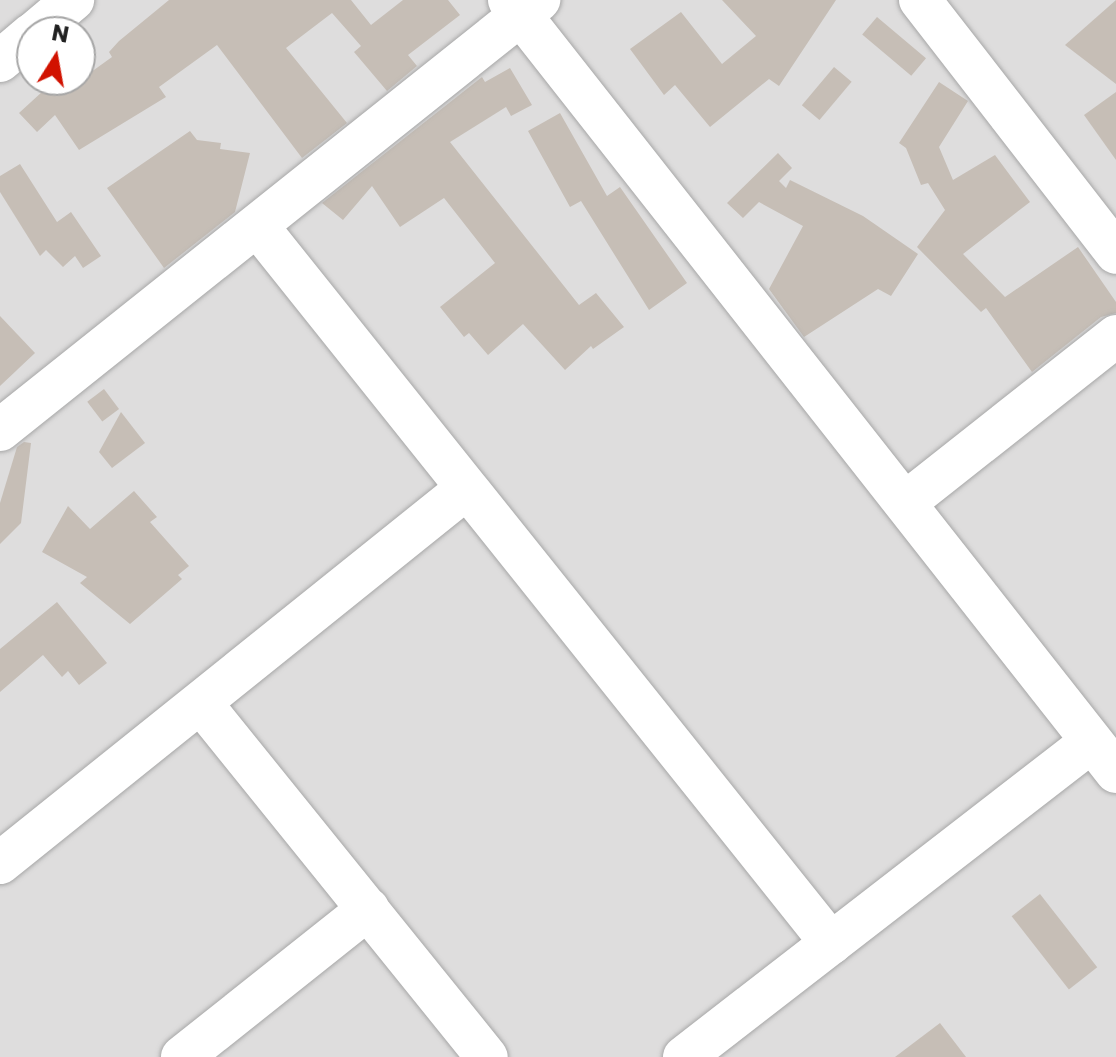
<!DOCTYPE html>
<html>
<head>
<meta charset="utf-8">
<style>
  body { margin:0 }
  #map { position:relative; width:1116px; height:1057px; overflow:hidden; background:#f1eee7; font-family:Poppins,sans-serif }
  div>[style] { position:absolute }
  .residential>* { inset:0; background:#dedddd }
  .building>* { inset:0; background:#c6beb6; transform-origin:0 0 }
  .roads { filter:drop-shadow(0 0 2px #a7a7a7) drop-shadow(0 0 2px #a7a7a7) }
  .minor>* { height:42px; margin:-21px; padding:0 21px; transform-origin:21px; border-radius:21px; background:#fff }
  span { translate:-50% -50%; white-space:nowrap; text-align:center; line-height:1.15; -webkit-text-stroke:6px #fff; paint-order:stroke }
  .north { position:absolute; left:16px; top:16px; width:80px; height:80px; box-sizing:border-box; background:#fff; border:2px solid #a6a6a6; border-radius:50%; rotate:11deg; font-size:22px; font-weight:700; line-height:32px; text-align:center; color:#202020 }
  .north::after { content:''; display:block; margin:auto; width:28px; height:36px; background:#d11200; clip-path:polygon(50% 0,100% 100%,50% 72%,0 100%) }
</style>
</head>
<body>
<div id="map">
  <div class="residential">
    <div style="clip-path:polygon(evenodd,0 0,1116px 0,1116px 1057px,0 1057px,0 0,32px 32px,80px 32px,80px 80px,32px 80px,32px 32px)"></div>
  </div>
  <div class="building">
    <div style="clip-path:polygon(169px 0,351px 0,371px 25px,403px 0,448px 0,460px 15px,408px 55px,417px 66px,387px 91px,354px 52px,361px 46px,332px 13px,286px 48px,347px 123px,302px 158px,217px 45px,159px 87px,166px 97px,79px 150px,55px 115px,37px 132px,19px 113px,55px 80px,80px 80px,112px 57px,109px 52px,119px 41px)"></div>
    <div style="clip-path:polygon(722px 0,836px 0,779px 86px,769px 79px,710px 127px,675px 85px,664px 95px,630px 49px,681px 12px,722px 64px,756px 36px)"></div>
    <div style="clip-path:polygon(1116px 0,1116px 84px,1065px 45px)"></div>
    <div style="left:877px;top:17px;width:64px;height:23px;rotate:40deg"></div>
    <div style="left:834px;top:67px;width:23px;height:50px;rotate:40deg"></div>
    <div style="clip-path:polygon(510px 68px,532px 105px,511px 116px,506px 107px,450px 142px,579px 305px,596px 293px,624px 327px,593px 349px,591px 346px,565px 370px,523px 324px,488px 355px,469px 333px,464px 337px,440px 307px,495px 263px,444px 198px,400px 227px,372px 186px,343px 220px,322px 203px,482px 77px,485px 82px)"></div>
    <div style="clip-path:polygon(939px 82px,968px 101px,939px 147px,953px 180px,995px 155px,1030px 202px,963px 254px,1005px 297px,1078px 247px,1116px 302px,1116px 313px,1101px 317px,1032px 372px,986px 308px,981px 312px,917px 247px,945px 210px,928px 183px,921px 185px,906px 148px,899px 143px)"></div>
    <div style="clip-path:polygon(1116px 92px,1116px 160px,1084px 115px)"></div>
    <div style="clip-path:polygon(560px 113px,607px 196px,620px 187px,687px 283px,649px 310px,581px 201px,570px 207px,528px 131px)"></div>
    <div style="clip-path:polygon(190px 131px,197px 140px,221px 143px,220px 149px,250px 153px,235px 212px,164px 268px,107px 188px)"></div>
    <div style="clip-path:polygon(778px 153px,792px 168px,779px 181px,786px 188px,790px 180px,863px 216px,918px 254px,891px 296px,878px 289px,804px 337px,769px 289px,803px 226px,759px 202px,743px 218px,727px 203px)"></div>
    <div style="clip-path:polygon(20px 164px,57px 222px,71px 212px,101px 256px,83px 268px,75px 256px,63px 267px,46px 250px,40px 256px,0 192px,0 176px)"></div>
    <div style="clip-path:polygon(0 316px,35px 353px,0 386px)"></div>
    <div style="left:104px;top:389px;width:25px;height:21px;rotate:53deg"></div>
    <div style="clip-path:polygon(121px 412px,145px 443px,112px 468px,99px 452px)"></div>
    <div style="clip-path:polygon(24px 442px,31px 443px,21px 523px,0 544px,0 503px,17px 447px)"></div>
    <div style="clip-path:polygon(134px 491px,157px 517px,150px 522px,189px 566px,178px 575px,182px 579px,130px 624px,80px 583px,87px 577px,42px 552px,68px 506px,90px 529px)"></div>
    <div style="clip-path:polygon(57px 602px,107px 663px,79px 685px,68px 671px,62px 677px,43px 655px,0 692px,0 649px)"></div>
    <div style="left:1040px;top:894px;width:93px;height:36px;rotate:52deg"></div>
    <div style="clip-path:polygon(940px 1023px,966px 1057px,895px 1057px)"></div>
  </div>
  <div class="roads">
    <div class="minor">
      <div style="left:509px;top:0;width:982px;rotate:51.82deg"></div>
      <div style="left:920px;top:0;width:320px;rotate:52.2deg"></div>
      <div style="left:35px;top:32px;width:50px;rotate:-40.1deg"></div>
      <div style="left:0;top:61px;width:42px;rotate:-40.2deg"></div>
      <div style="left:259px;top:228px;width:916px;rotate:51.34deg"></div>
      <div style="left:0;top:430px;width:690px;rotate:-38.58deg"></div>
      <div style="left:906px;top:502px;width:268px;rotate:-38.3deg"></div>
      <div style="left:201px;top:703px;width:455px;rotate:51.1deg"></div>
      <div style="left:0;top:863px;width:598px;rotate:-38.75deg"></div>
      <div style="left:182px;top:1057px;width:238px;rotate:-38.5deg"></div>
      <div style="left:684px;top:1057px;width:515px;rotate:-37.74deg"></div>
    </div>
  </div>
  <div class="north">N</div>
</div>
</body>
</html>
